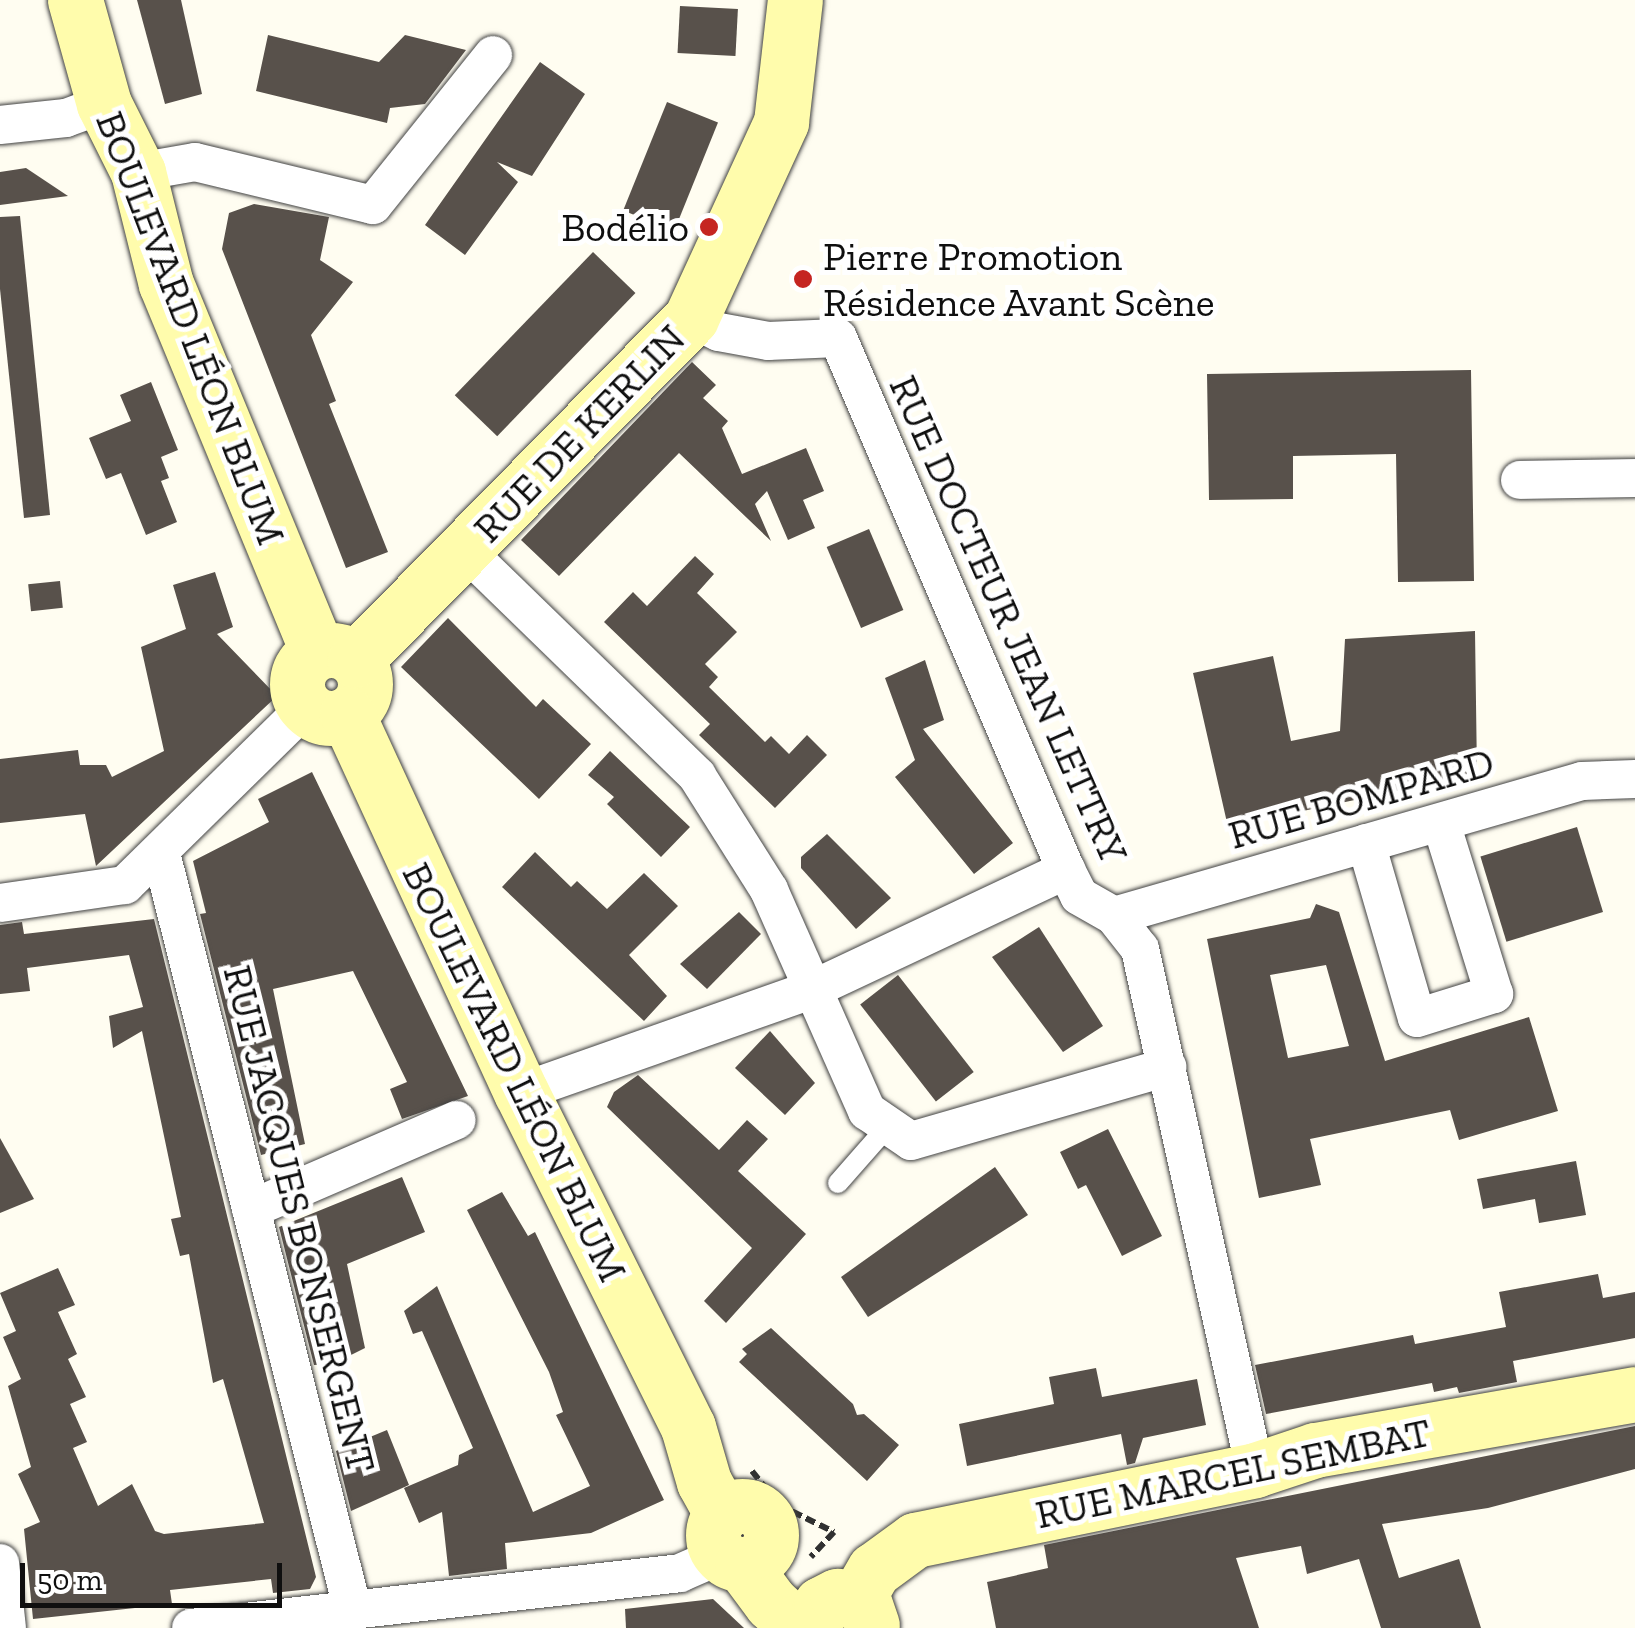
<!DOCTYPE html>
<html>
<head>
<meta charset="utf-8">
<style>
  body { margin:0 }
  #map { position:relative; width:1635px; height:1628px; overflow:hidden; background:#fffdf1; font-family:"Zilla Slab",serif }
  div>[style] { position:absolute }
  .building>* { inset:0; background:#58514b; transform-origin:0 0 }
  .path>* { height:6px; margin-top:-3px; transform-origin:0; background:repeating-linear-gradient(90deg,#313131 0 10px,transparent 0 15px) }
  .roads { filter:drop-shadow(0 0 2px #424242) drop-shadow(0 0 2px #424242) }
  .lane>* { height:20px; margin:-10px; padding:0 10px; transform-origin:10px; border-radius:10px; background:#fff }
  .street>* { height:38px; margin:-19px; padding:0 19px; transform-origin:19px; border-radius:19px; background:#fff }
  .secondary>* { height:55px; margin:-27.5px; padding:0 27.5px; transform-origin:27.5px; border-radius:27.5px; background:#fffcac }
  .secondary>.ring { margin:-27.5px; padding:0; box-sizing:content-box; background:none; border:55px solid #fffcac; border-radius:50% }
  .dots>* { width:28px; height:28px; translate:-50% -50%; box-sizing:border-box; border:5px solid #fff; border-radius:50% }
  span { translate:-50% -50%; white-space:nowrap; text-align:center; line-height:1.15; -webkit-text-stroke:10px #fff; paint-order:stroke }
  .poi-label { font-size:40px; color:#0f0f0f }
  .right { translate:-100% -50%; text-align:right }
  .left { translate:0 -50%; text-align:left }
  .street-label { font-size:40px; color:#0f0f0f }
  .scale { position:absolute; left:20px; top:1563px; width:262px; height:45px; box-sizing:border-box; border:5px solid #0f0f0f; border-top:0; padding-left:12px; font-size:30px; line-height:35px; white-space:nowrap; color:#0f0f0f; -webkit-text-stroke:8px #fff; paint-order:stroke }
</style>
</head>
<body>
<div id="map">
  <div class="building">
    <div style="clip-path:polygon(137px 0,181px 0,202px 94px,165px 104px)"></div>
    <div style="left:680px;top:6px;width:58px;height:47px;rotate:3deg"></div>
    <div style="clip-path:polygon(268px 35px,379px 62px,405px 35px,466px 50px,425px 104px,390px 108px,387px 123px,256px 91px)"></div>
    <div style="clip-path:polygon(540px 62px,585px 94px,532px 176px,497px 162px,518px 182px,465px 255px,425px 225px)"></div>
    <div style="left:667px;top:102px;width:55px;height:117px;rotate:22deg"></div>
    <div style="clip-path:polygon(26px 168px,68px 196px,0 205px,0 172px)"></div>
    <div style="clip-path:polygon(254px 204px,329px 217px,320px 260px,353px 282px,311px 335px,336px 401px,329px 404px,388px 552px,346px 568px,222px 249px,229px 213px)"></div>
    <div style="clip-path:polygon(20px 216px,50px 515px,24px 518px,0 289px,0 217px)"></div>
    <div style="left:593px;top:252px;width:59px;height:199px;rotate:44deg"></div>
    <div style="clip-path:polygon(692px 362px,716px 385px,703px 398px,728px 421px,722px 428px,742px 474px,806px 448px,824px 491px,803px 500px,815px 528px,788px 540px,767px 491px,755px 504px,771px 541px,679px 453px,559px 576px,521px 540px)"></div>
    <div style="clip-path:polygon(1471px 370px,1474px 581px,1398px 582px,1396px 454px,1293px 456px,1293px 499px,1209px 500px,1207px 374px)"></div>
    <div style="clip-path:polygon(151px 382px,178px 450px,161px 457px,169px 478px,161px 481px,177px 522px,146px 535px,121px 473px,106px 479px,89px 438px,131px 421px,120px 395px)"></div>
    <div style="left:869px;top:529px;width:88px;height:46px;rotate:67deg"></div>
    <div style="clip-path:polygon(695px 556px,714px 574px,697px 593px,737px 632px,705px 664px,718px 677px,709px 687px,765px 742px,771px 736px,789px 754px,807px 735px,827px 755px,775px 808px,699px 735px,710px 724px,604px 622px,633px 592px,647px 606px)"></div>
    <div style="clip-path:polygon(215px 572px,233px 627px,217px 634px,277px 696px,96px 866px,85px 814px,0 823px,0 759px,78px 750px,80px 765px,106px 765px,112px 777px,164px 751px,141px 647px,186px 629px,173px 585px)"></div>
    <div style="left:60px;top:581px;width:27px;height:32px;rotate:84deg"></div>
    <div style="clip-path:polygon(448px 618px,536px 707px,543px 699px,591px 744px,539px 799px,401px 667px)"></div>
    <div style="clip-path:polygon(1475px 631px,1477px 774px,1228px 827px,1193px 673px,1273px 656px,1291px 741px,1340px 731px,1345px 639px)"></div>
    <div style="clip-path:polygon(925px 660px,944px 720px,923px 729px,1013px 843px,974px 874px,895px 777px,915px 760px,885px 678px)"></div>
    <div style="clip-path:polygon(610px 751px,690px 827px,661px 857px,607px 804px,614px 797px,588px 775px)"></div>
    <div style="clip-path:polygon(312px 772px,468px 1096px,402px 1119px,390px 1089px,407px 1082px,353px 971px,273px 989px,305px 1144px,261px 1155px,200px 914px,206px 913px,193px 861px,269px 822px,258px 799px)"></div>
    <div style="left:1577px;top:827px;width:89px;height:101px;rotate:73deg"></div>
    <div style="clip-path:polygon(827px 834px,891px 898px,856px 929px,801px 868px,801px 857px)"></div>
    <div style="clip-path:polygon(535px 852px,571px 887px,577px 881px,607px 909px,644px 873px,678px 906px,629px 955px,667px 996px,644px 1021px,502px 887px)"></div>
    <div style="clip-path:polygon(evenodd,1316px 904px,1339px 912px,1385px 1061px,1529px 1017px,1558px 1111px,1459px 1140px,1450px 1110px,1310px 1139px,1321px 1185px,1259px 1198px,1207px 939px,1310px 918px,1316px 904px,1326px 965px,1349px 1046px,1288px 1058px,1270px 975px,1326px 965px)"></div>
    <div style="clip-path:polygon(739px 912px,761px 934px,707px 989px,680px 964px)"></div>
    <div style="clip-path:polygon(154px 919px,316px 1577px,310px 1589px,273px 1593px,271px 1579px,170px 1590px,172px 1604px,33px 1619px,24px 1529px,40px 1522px,18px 1474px,31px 1467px,8px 1386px,21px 1379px,3px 1337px,16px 1331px,0 1293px,58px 1268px,75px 1305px,58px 1312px,77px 1354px,68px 1359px,86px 1397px,70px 1404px,87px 1442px,73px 1448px,98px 1506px,132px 1484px,155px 1531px,164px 1534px,264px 1523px,223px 1379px,213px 1383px,189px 1254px,180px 1256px,171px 1219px,181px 1217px,142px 1031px,113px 1048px,109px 1016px,143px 1007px,129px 955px,27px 968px,30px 991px,0 994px,0 925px,22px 922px,24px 934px)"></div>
    <div style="clip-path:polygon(1039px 927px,1103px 1026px,1063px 1052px,992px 957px)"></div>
    <div style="left:898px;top:975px;width:123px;height:48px;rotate:52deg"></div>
    <div style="clip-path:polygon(770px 1031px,815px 1083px,785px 1115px,735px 1068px)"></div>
    <div style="clip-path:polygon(638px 1075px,719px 1150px,747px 1120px,768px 1139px,738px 1171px,806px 1234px,726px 1323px,704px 1301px,752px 1248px,607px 1107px,614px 1092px)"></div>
    <div style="clip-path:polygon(1108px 1129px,1162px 1236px,1122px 1256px,1086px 1185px,1078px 1189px,1060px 1152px)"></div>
    <div style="clip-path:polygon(0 1138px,34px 1199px,0 1213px)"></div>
    <div style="clip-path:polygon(1576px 1161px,1586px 1215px,1539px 1223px,1535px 1199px,1483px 1209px,1477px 1179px)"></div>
    <div style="clip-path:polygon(995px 1167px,1028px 1215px,868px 1317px,841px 1277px)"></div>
    <div style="clip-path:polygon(402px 1177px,425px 1232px,347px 1264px,365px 1348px,333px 1364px,314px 1365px,279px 1227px)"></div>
    <div style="clip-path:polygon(502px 1192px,528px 1236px,535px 1232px,664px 1500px,591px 1533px,505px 1543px,507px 1569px,449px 1576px,442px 1512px,419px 1523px,404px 1488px,458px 1465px,459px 1455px,473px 1448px,422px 1331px,413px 1334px,404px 1311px,437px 1286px,533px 1512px,590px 1486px,556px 1415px,563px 1412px,549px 1372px,467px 1210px)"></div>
    <div style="clip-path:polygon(1598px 1274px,1603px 1298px,1635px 1292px,1635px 1338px,1513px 1361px,1517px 1382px,1459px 1393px,1457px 1387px,1434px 1392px,1432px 1383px,1266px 1414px,1255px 1365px,1413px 1335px,1415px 1344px,1506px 1327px,1499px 1292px)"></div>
    <div style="clip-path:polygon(771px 1328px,853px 1404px,857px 1415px,864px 1414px,899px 1445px,867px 1481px,739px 1362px,747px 1354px,742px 1349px)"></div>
    <div style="clip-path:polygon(1096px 1368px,1102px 1397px,1197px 1379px,1206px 1425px,1143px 1438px,1135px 1463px,1127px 1465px,1121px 1434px,967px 1466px,959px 1424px,1054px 1404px,1049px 1377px)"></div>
    <div style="clip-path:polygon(1635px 1426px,1635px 1469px,1488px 1508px,1382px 1524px,1399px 1578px,1459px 1559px,1481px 1628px,1381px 1628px,1359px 1559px,1307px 1574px,1301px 1546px,1236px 1558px,1259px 1628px,996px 1628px,987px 1582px,1048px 1568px,1044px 1545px)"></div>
    <div style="clip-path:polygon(387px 1430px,409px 1485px,351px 1511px,336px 1451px)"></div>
    <div style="clip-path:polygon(713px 1599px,744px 1628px,626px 1628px,625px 1609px)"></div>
  </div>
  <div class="path">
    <div style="left:752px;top:1471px;width:43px;rotate:51.5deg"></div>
    <div style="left:779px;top:1505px;width:61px;rotate:26.1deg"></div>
    <div style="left:834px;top:1532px;width:34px;rotate:133deg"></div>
  </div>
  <div class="roads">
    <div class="lane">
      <div style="left:838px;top:1183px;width:76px;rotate:-48.7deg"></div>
    </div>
    <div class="street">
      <div style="left:0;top:125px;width:66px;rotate:-6.1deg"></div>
      <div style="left:66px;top:118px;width:40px;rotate:-20.2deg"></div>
      <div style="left:138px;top:172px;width:58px;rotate:-10deg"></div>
      <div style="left:195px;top:162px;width:183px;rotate:13.6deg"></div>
      <div style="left:373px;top:205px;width:192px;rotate:-51.3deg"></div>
      <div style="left:691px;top:318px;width:31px;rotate:27deg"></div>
      <div style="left:719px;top:332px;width:50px;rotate:10.4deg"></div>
      <div style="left:768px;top:341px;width:70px;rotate:-2.5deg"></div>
      <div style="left:838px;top:338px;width:579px;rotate:66.8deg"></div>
      <div style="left:1066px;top:870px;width:29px;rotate:63deg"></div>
      <div style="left:1079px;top:896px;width:40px;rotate:29.7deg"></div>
      <div style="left:1114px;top:916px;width:42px;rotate:51.8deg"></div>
      <div style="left:1140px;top:949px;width:534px;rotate:77.55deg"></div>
      <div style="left:1520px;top:480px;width:115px;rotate:-1deg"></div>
      <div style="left:465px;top:550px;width:324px;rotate:44.2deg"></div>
      <div style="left:697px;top:776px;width:135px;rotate:57.7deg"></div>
      <div style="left:769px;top:890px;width:242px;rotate:66.1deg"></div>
      <div style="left:867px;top:1111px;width:53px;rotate:34.3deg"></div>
      <div style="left:911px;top:1141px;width:267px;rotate:-16.1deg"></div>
      <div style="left:1366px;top:843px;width:182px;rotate:73.8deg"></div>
      <div style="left:1417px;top:1018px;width:81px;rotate:-17.3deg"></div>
      <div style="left:1494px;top:994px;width:179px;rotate:-107.2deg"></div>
      <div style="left:161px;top:853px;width:778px;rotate:75.79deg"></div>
      <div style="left:0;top:903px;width:126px;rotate:-8.2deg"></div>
      <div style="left:125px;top:885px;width:252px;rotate:-44.5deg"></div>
      <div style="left:1114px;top:916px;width:487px;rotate:-16.1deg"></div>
      <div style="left:1582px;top:781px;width:53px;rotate:-2.2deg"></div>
      <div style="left:521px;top:1092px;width:310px;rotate:-19.4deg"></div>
      <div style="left:813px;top:989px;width:280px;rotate:-25.2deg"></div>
      <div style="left:251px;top:1209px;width:224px;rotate:-23.4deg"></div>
      <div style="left:0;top:1563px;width:65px;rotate:83.9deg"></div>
      <div style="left:191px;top:1628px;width:492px;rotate:-6.4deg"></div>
      <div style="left:680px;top:1573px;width:45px;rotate:-23.7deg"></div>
    </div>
    <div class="secondary">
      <div style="left:75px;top:0;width:108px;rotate:74.4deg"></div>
      <div style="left:104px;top:104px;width:76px;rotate:63.4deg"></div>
      <div style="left:138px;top:172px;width:115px;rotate:76deg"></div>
      <div style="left:166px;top:284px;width:398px;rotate:67.6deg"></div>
      <div class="ring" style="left:297px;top:650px;width:13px;height:13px"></div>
      <div style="left:355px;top:660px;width:479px;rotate:-45.5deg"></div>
      <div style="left:691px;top:318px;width:216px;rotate:-65.3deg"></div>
      <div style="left:781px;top:122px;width:123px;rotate:-83.5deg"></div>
      <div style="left:347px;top:714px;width:416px;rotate:65.3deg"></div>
      <div style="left:521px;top:1092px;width:374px;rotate:63.5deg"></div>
      <div style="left:688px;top:1427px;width:57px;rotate:73.8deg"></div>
      <div style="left:704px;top:1482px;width:37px;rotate:61deg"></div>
      <div class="ring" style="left:713px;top:1506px;width:3px;height:3px"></div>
      <div style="left:742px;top:1564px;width:49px;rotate:53.4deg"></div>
      <div style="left:771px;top:1603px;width:30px;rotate:42deg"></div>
      <div style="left:793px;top:1623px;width:19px;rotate:16deg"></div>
      <div style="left:857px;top:1599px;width:34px;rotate:-60deg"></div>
      <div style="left:874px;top:1570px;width:51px;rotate:-36.2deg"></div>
      <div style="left:915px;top:1540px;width:347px;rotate:-11.6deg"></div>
      <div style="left:1255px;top:1470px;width:63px;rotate:-18.4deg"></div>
      <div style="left:1315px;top:1450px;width:325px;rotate:-9.9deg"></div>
      <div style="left:814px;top:1628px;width:25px;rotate:-74deg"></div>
      <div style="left:821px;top:1604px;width:18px;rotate:-27deg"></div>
      <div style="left:837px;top:1596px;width:29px;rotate:18deg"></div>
      <div style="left:865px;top:1605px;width:21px;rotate:71deg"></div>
    </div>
  </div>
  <div class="dots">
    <div style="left:709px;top:227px;background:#c52521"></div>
    <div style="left:803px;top:279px;background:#c52521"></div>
  </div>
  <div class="poi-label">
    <span class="right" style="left:689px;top:227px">Bodélio</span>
    <span class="left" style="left:823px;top:279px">Pierre Promotion<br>Résidence Avant Scène</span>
  </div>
  <div class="street-label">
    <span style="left:191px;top:328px;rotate:69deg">BOULEVARD LÉON BLUM</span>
    <span style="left:579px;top:433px;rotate:-46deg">RUE DE KERLIN</span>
    <span style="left:1009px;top:619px;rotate:66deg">RUE DOCTEUR JEAN LETTRY</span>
    <span style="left:1361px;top:798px;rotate:-16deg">RUE BOMPARD</span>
    <span style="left:515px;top:1072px;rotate:64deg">BOULEVARD LÉON BLUM</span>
    <span style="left:300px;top:1219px;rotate:76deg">RUE JACQUES BONSERGENT</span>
    <span style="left:1233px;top:1473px;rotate:-12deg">RUE MARCEL SEMBAT</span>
  </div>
  <div class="scale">50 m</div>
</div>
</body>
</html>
